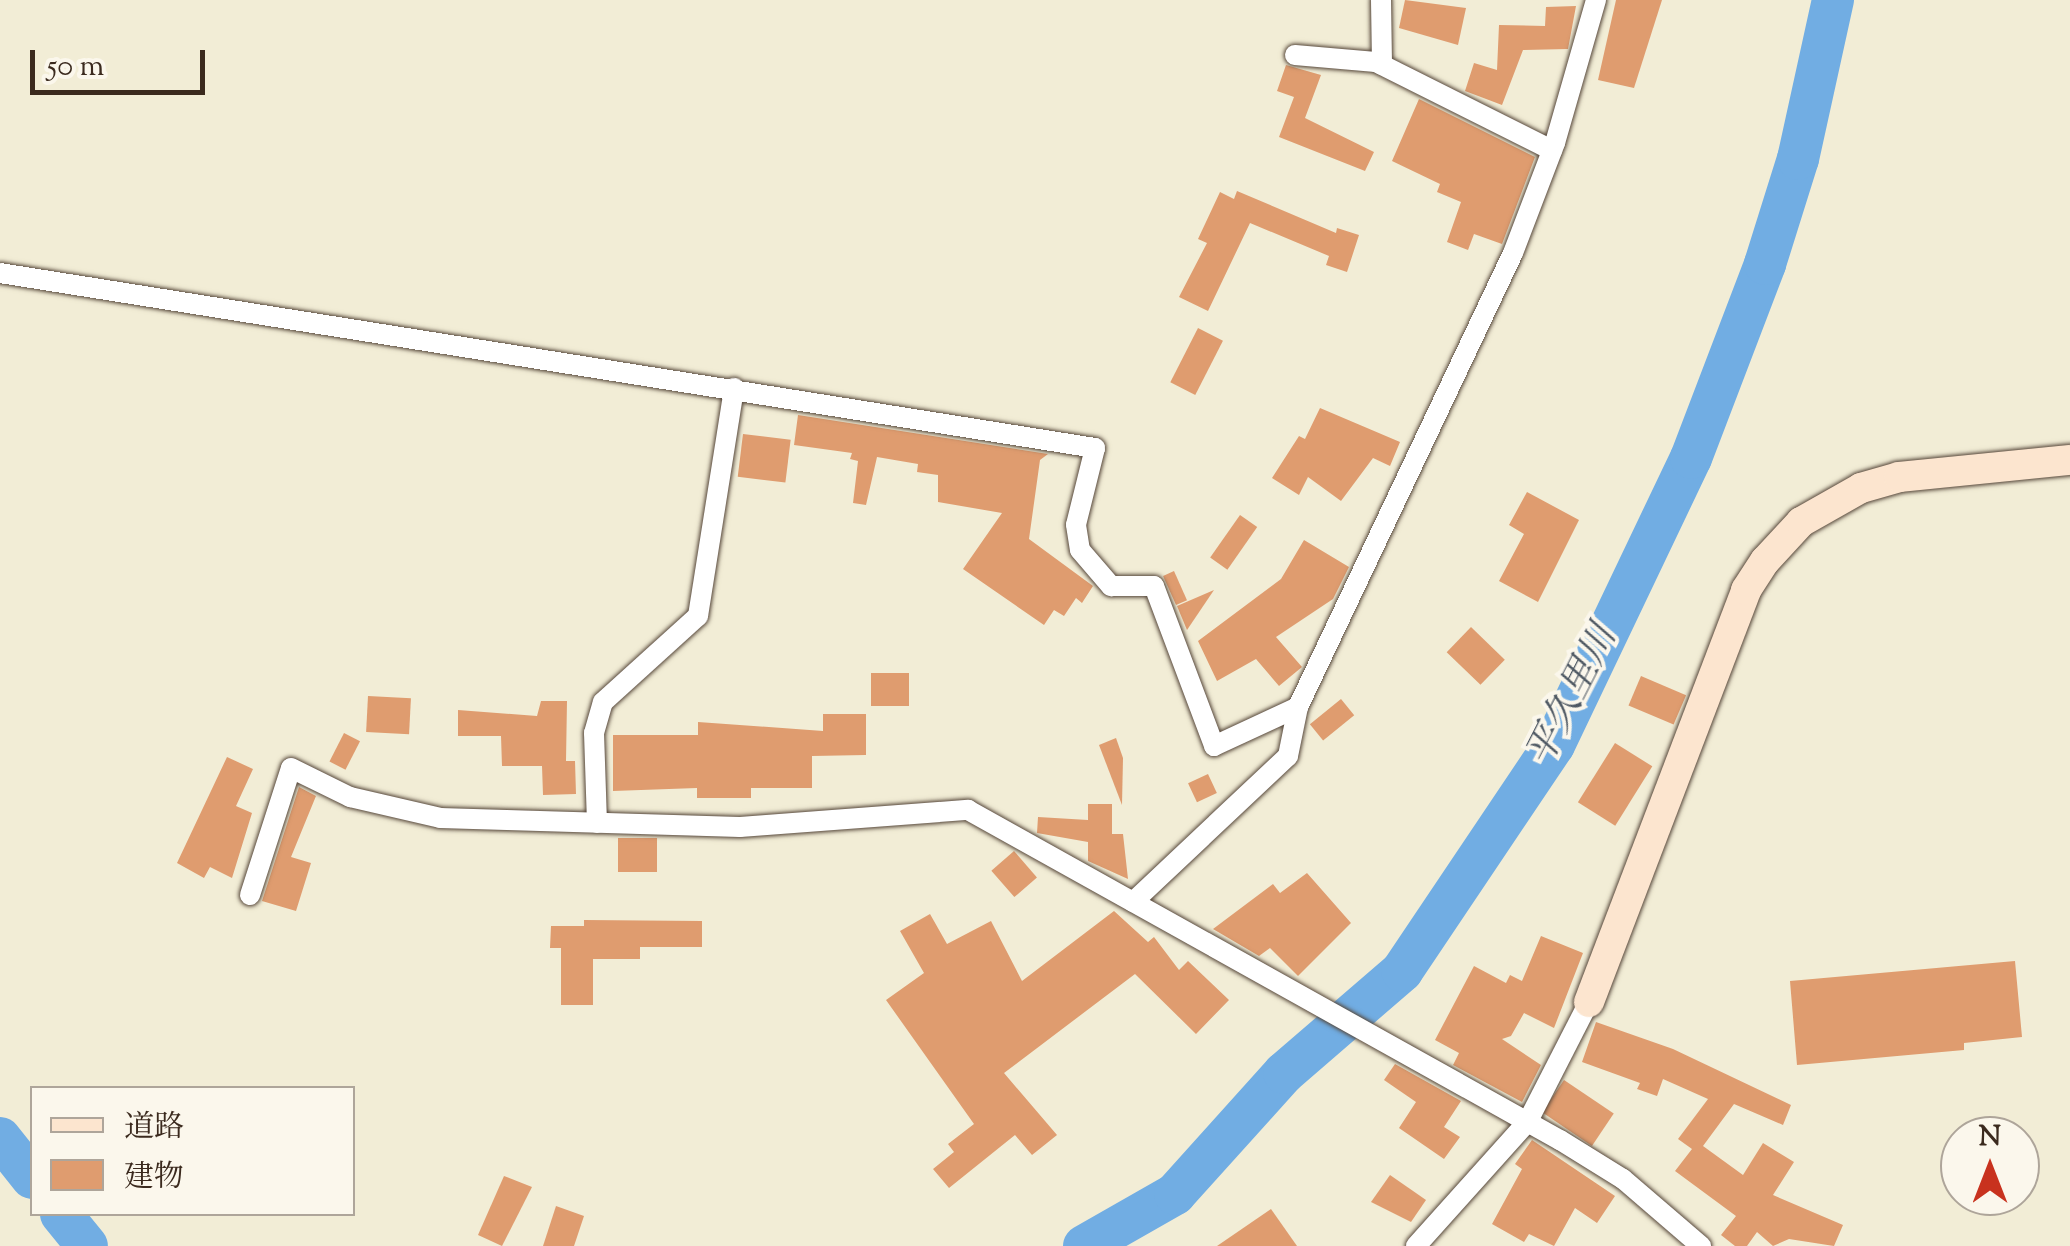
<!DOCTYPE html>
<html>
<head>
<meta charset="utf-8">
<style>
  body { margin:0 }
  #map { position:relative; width:2070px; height:1246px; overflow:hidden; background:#f2edd6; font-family:"Sorts Mill Goudy","Noto Serif JP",serif }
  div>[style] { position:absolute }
  .river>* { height:42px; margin:-21px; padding:0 21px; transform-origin:21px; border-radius:21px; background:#71ade3 }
  .building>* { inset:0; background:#df9c6f; transform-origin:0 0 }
  .roads { filter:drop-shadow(0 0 2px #56473a) drop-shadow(0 0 2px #56473a) }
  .street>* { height:20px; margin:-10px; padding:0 10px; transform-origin:10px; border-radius:10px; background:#fff }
  .secondary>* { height:30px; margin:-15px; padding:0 15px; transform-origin:15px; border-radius:15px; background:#fce5cf }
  span { translate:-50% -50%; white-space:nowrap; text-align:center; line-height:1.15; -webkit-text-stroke:8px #fbf7ec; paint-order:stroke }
  .water-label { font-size:38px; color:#4e5863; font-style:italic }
  .legend { position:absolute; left:30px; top:1086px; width:325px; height:130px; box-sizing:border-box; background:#fbf7ec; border:2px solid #aea59a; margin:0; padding:12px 18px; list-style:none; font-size:30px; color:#3b2a1e }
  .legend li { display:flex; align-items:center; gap:20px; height:50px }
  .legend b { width:50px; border:2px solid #aea59a }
  .north { position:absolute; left:1940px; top:1116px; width:100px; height:100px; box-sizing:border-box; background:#fbf7ec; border:2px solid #aea59a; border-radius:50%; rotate:0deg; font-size:28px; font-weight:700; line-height:40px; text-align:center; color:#3b2a1e }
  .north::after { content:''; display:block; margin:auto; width:35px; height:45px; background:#c8321e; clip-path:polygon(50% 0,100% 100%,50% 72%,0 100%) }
  .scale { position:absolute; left:30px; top:50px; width:175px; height:45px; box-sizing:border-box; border:5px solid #3b2a1e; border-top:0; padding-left:12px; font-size:30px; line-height:35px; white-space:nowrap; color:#3b2a1e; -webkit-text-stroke:8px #fbf7ec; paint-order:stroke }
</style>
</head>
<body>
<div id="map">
  <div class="river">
    <div style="left:0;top:1138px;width:51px;rotate:51.3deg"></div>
    <div style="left:61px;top:1214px;width:41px;rotate:50.9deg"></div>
    <div style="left:1084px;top:1246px;width:105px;rotate:-29.7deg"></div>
    <div style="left:1175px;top:1194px;width:163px;rotate:-48deg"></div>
    <div style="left:1284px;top:1073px;width:156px;rotate:-40.8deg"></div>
    <div style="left:1402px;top:971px;width:272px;rotate:-56.1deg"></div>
    <div style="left:1554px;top:745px;width:318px;rotate:-64.5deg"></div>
    <div style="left:1691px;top:458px;width:208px;rotate:-69.1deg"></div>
    <div style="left:1765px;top:264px;width:110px;rotate:-72.6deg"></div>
    <div style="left:1798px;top:159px;width:163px;rotate:-77.6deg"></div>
  </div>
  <div class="building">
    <div style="clip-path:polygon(1405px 0,1466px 8px,1458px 45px,1399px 28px)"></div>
    <div style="clip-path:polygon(1616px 0,1662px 0,1634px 88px,1598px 80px)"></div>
    <div style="clip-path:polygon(1576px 6px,1568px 49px,1523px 50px,1502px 105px,1465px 91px,1474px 63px,1497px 70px,1499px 25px,1545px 26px,1546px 7px)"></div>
    <div style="clip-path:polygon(1286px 65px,1321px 75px,1305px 118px,1374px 152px,1365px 171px,1279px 137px,1294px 97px,1277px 91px)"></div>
    <div style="clip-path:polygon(1419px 99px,1535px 157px,1502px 244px,1474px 234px,1468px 250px,1447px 242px,1461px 202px,1437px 192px,1440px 184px,1392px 161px)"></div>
    <div style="clip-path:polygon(1237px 191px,1336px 233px,1337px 228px,1359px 235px,1347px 272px,1326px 265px,1329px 256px,1250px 223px,1208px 311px,1179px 297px,1207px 243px,1198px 239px,1220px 192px,1234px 199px)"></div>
    <div style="left:1198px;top:328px;width:28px;height:61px;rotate:27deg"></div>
    <div style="clip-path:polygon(1320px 408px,1400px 442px,1390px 466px,1373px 458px,1341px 501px,1308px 477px,1299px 495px,1272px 478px,1299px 436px,1305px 439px)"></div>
    <div style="clip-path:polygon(798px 415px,1048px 454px,1040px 460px,1029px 539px,1093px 586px,1082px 603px,1076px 598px,1064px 616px,1054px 610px,1044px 625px,963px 569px,1002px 513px,938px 502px,938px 475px,917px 472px,918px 464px,877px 457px,866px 505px,853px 503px,858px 461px,850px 459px,852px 453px,794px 445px)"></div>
    <div style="left:743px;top:434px;width:48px;height:43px;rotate:7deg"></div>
    <div style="clip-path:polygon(1527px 492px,1579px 520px,1538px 602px,1499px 581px,1524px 534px,1509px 525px)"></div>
    <div style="left:1240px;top:515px;width:21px;height:52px;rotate:35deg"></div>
    <div style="clip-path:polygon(1304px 540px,1349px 567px,1333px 599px,1276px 637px,1302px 667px,1279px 686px,1256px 659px,1217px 681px,1198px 641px,1281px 579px)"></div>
    <div style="left:1174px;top:571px;width:32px;height:12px;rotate:66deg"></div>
    <div style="clip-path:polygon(1214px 590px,1187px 630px,1177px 606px)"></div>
    <div style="left:1471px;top:627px;width:47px;height:35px;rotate:44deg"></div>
    <div style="left:871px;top:673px;width:38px;height:33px"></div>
    <div style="left:1641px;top:676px;width:49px;height:32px;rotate:23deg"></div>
    <div style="left:368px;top:696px;width:43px;height:36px;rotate:3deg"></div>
    <div style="left:1341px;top:699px;width:21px;height:40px;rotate:51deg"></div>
    <div style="clip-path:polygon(541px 701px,567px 701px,566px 761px,575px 761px,576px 794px,543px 795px,542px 766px,502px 766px,501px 736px,458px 736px,458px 710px,537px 716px)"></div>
    <div style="clip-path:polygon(823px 714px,866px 714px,866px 755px,812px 756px,812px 788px,751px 788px,751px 798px,697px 798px,697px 788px,613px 791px,613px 735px,698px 735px,698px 722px,823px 731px)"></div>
    <div style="left:344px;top:733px;width:18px;height:32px;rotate:27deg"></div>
    <div style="clip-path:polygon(1116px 738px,1123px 758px,1122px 805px,1099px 745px)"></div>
    <div style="left:1615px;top:743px;width:44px;height:70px;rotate:32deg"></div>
    <div style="clip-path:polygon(227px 757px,253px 769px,236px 806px,252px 813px,232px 878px,210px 867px,204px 878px,177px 863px)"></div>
    <div style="left:1208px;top:774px;width:21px;height:22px;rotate:65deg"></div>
    <div style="clip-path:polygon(299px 787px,316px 796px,291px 857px,311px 863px,296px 911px,262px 901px)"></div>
    <div style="clip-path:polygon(1088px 804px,1112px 804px,1112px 834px,1123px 834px,1128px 879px,1088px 861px,1088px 842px,1037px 833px,1038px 817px,1088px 820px)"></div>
    <div style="left:618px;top:838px;width:39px;height:34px"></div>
    <div style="left:1014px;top:851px;width:35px;height:30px;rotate:49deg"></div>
    <div style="clip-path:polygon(1307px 873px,1351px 923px,1298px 976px,1270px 948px,1259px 956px,1213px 929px,1273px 884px,1280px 893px)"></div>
    <div style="clip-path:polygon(1114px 911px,1148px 942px,1154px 937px,1179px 970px,1188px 961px,1229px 1000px,1196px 1034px,1135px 974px,1004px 1073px,1057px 1135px,1032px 1155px,1015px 1135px,949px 1188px,933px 1169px,954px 1152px,948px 1144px,974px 1124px,886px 1000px,924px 973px,900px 931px,930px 914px,947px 944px,991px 921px,1022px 981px)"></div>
    <div style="clip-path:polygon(584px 920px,702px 921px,702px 947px,640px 947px,640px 959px,593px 959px,593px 1005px,561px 1005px,561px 948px,550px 948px,551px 926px,584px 926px)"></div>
    <div style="clip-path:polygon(1541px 936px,1583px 953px,1554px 1028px,1524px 1013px,1511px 1036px,1502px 1039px,1541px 1065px,1522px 1102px,1453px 1065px,1459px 1053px,1435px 1040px,1474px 966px,1506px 983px,1510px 975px,1522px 981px)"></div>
    <div style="clip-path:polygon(2015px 961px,2022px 1037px,1964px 1043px,1964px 1050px,1797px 1065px,1790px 981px)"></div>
    <div style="clip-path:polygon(1596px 1022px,1673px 1049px,1791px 1105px,1783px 1125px,1734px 1104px,1703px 1146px,1743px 1175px,1763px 1143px,1794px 1162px,1773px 1195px,1843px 1225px,1834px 1246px,1789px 1239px,1773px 1246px,1757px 1232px,1747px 1246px,1735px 1246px,1721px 1235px,1736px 1216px,1675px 1171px,1692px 1149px,1678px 1139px,1708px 1099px,1663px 1079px,1657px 1096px,1637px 1089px,1640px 1083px,1582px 1062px)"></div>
    <div style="clip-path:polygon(1395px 1064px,1461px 1101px,1444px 1127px,1460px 1137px,1444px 1159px,1399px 1128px,1416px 1102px,1384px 1080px)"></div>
    <div style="left:1564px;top:1080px;width:60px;height:39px;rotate:34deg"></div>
    <div style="clip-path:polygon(1532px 1140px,1615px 1196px,1597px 1223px,1575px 1208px,1554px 1246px,1529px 1234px,1524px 1242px,1492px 1224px,1522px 1169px,1515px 1164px)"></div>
    <div style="clip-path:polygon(1390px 1175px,1426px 1200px,1411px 1222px,1371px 1202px)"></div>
    <div style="clip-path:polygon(504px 1176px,532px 1187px,502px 1246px,478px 1235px)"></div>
    <div style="clip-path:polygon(556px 1206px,584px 1216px,574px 1246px,543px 1246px)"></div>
    <div style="clip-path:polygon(1271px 1209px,1297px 1246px,1217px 1246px)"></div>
  </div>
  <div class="roads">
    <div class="street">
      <div style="left:1381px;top:0;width:65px;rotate:89.1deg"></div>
      <div style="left:1295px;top:55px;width:81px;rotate:4.9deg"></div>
      <div style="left:1376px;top:62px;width:197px;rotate:26.6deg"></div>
      <div style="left:0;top:273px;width:1109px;rotate:9.08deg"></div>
      <div style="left:1095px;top:448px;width:79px;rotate:103.9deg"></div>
      <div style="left:1076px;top:525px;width:25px;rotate:81deg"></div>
      <div style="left:1080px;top:550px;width:48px;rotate:49.3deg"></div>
      <div style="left:1111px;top:586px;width:43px"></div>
      <div style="left:1154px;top:586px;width:171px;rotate:69.4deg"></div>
      <div style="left:1214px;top:746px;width:93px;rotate:-24.9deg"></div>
      <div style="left:597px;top:823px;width:90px;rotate:-91.9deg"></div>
      <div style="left:594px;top:733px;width:32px;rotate:-74deg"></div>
      <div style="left:603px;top:702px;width:128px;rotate:-42.2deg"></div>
      <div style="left:698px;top:616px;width:231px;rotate:-81deg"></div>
      <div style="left:250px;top:895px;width:133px;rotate:-72.1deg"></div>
      <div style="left:291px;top:768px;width:66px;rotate:26.2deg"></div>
      <div style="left:350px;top:797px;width:92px;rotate:13.1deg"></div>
      <div style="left:440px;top:818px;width:300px;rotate:1.7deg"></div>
      <div style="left:740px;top:827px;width:229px;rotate:-4.3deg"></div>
      <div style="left:968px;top:810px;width:678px;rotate:29.14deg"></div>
      <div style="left:1560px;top:1140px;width:74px;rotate:31.8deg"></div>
      <div style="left:1623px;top:1179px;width:103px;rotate:40.7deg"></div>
      <div style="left:1133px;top:902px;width:213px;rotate:-43.3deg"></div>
      <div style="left:1288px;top:756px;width:50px;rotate:-78.5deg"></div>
      <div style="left:1298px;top:707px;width:502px;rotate:-64.66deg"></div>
      <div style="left:1513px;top:253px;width:118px;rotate:-69.1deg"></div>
      <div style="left:1555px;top:143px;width:149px;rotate:-74deg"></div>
      <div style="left:1416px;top:1246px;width:168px;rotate:-48.1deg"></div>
      <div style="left:1528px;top:1121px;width:134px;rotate:-62.9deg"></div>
    </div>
    <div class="secondary">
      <div style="left:1589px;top:1002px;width:441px;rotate:-69.1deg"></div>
      <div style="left:1746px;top:590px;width:35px;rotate:-57deg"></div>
      <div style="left:1765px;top:561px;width:53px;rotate:-47.3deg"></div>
      <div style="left:1801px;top:522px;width:69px;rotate:-29.5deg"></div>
      <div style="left:1861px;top:488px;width:40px;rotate:-16deg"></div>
      <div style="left:1899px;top:477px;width:172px;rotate:-5.7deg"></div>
    </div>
  </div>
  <div class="water-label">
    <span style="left:1574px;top:697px;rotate:-63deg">平久里川</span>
  </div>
  <ul class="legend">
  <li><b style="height:12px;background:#fce5cf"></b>道路</li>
  <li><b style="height:28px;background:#df9c6f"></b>建物</li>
  </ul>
  <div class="north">N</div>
  <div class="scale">50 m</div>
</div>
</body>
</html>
